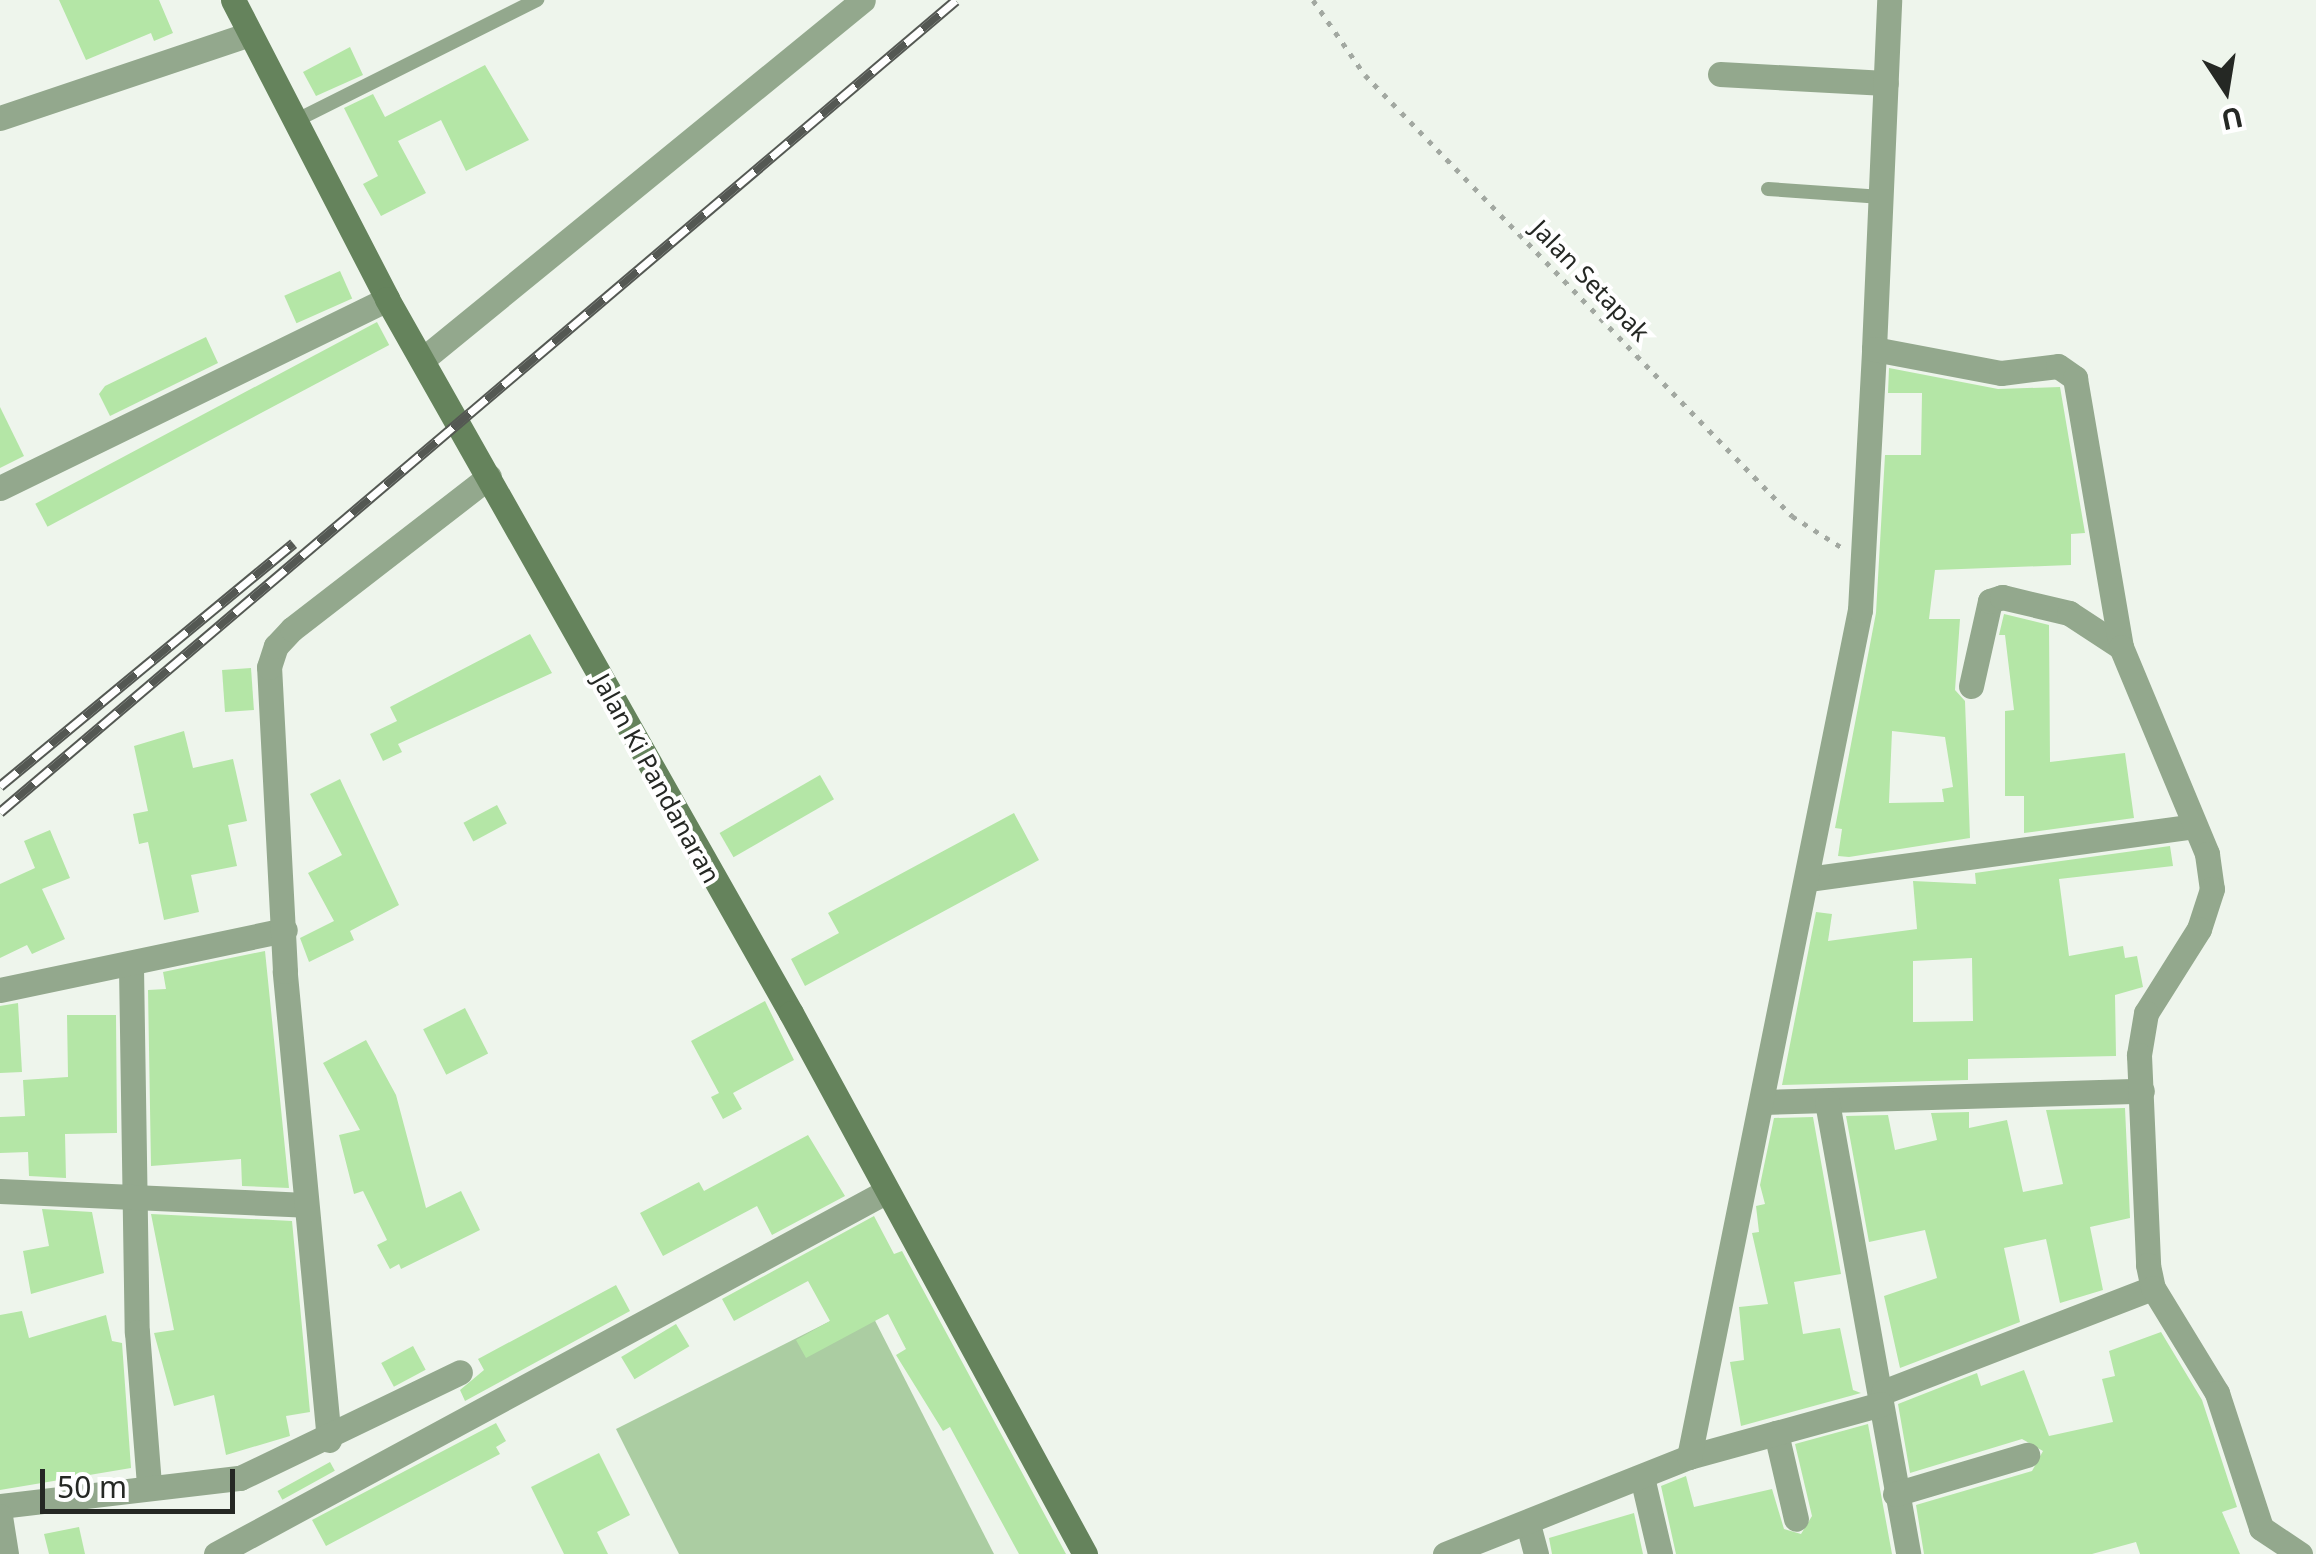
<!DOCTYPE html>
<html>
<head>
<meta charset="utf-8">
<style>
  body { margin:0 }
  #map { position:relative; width:2316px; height:1554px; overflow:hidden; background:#eef5ec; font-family:"Noto Sans",sans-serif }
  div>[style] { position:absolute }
  .green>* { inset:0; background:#abcda2 }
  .building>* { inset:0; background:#b4e6a6; transform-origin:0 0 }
  .path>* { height:5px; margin-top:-2.5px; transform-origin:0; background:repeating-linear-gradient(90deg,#a2a8a1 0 5px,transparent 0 13px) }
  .lane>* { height:14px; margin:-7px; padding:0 7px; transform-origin:7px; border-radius:7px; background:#93a88d }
  .street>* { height:25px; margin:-12.5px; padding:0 12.5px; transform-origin:12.5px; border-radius:12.5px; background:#93a88d }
  .secondary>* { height:25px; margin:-12.5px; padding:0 12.5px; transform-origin:12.5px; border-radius:12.5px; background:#65835c }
  .rail>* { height:11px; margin-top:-5.5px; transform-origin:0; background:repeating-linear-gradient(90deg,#fff 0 22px,#545853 0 44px); box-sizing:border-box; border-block:2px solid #545853 }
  span { translate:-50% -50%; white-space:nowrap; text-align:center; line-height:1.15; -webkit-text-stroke:8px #fff; paint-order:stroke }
  .street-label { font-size:25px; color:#252824 }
  .north { position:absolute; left:2176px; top:40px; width:100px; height:100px; -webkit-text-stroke:8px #fff; paint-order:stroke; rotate:168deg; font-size:28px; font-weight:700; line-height:40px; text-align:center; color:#252824 }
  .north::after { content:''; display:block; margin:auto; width:35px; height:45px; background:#252824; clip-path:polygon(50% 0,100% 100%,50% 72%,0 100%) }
  .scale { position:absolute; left:40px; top:1469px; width:195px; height:45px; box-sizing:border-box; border:5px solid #252824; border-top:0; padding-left:12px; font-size:30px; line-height:35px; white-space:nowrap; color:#252824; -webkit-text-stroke:8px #fff; paint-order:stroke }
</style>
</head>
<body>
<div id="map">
  <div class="green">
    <div style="clip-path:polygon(866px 1303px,994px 1554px,679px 1554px,616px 1429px)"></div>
  </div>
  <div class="building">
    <div style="clip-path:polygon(59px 0,159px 0,173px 33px,154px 41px,151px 33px,86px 60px)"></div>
    <div style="clip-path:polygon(350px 47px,363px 75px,316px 96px,303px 72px)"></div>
    <div style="clip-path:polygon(485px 65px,529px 140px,466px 171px,441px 120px,398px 141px,426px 193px,381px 216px,363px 184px,378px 176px,344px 108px,373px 94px,385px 117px)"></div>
    <div style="left:340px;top:271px;width:30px;height:61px;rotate:66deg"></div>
    <div style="left:377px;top:322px;width:26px;height:387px;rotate:62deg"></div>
    <div style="clip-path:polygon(206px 337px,218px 363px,110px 416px,99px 394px,105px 386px)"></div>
    <div style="clip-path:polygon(evenodd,1889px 368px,1998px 389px,2060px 387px,2085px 533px,2071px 534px,2071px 565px,1935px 570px,1929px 619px,1960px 619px,1955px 690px,1965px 701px,1970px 838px,1849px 857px,1838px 856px,1842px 829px,1835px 828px,1876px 613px,1885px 455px,1921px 455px,1922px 393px,1888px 393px,1889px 368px,1892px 731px,1945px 737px,1953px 787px,1942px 789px,1944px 802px,1889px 803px,1892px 731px)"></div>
    <div style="clip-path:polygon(0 407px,24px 456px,0 468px)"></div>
    <div style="clip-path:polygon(2004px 614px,2049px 625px,2050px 762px,2125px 753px,2134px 818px,2024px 833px,2024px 796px,2005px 796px,2005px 711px,2014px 710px,2005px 635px,1999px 635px)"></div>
    <div style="clip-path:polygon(530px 634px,552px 673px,398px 744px,402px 752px,383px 761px,370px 734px,397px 721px,390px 707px)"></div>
    <div style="left:251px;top:668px;width:42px;height:29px;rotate:86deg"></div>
    <div style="clip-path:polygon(184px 731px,193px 768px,233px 759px,247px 821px,228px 825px,237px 866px,191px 875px,199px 912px,164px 920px,148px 842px,139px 844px,133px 814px,148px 811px,134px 746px)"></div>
    <div style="left:820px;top:775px;width:28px;height:116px;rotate:60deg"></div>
    <div style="clip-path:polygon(340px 779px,399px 905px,350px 931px,354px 940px,309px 962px,300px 938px,334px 921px,308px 873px,342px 855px,310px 794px)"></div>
    <div style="left:497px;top:805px;width:21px;height:38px;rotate:62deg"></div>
    <div style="clip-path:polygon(1014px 813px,1039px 860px,805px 986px,791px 959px,839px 933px,828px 913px)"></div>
    <div style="clip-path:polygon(50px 830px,70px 878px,42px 889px,65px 939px,32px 954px,27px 945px,0 958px,0 884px,35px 868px,24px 841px)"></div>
    <div style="clip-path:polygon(evenodd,2170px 846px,2173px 866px,2059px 879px,2069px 956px,2123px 946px,2125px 958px,2137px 956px,2143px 987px,2115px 995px,2116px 1056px,1968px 1059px,1968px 1080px,1782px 1085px,1816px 912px,1832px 914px,1828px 941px,1917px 929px,1913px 881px,1976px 884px,1975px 873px,2170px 846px,1972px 958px,1973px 1021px,1913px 1022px,1913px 961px,1972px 958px)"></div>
    <div style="clip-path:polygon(265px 951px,289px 1188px,242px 1186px,241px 1159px,151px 1166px,148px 990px,166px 989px,163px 972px)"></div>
    <div style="clip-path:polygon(765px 1001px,794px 1060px,733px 1093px,742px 1109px,723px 1119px,711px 1097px,719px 1093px,691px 1041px)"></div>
    <div style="clip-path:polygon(18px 1003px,22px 1072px,0 1073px,0 1006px)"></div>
    <div style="left:465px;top:1008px;width:51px;height:47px;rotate:63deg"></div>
    <div style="clip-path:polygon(67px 1015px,116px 1015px,117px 1133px,65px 1134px,66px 1178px,29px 1176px,28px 1152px,0 1153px,0 1117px,25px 1116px,23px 1080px,68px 1077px)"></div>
    <div style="clip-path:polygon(366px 1040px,396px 1095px,426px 1208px,461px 1191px,480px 1230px,401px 1269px,399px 1264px,390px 1269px,377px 1245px,387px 1240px,363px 1191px,354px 1194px,339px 1135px,360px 1130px,323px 1063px)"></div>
    <div style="clip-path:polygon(2125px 1108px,2130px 1218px,2090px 1227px,2103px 1290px,2060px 1303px,2046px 1239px,2004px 1248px,2020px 1322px,1900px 1368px,1884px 1296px,1937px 1278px,1925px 1230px,1869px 1242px,1846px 1116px,1888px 1115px,1895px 1150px,1937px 1140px,1931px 1113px,1969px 1112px,1969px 1128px,2007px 1120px,2023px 1192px,2063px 1184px,2046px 1110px)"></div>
    <div style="clip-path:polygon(1813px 1117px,1841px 1274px,1794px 1282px,1803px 1334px,1840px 1328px,1853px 1390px,1861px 1393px,1741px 1426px,1730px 1362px,1744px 1360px,1739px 1307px,1768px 1304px,1752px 1233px,1759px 1232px,1756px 1206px,1765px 1204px,1760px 1185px,1774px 1118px)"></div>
    <div style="clip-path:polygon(808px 1135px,845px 1196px,772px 1235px,757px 1206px,663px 1256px,640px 1213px,699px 1182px,704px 1191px)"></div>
    <div style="clip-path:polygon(42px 1209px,92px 1212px,104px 1273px,31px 1294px,23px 1251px,49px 1246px)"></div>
    <div style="clip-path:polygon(151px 1214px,292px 1221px,310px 1412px,286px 1416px,290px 1436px,226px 1455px,214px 1395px,174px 1406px,154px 1333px,174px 1330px)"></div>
    <div style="clip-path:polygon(874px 1216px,894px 1254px,902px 1251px,1066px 1554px,1019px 1554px,950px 1427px,943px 1431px,896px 1355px,906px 1349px,888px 1314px,806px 1358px,796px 1340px,830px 1321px,808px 1281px,734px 1321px,722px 1299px)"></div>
    <div style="clip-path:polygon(616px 1285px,630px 1311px,465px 1401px,460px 1390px,484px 1370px,478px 1359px)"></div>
    <div style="clip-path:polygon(22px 1311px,29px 1338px,106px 1315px,112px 1341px,122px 1343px,131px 1468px,0 1490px,0 1315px)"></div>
    <div style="left:676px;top:1324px;width:26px;height:64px;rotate:59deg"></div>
    <div style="clip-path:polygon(2161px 1332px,2202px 1400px,2237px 1507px,2222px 1512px,2240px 1554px,2140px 1554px,2136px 1542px,2092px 1554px,1924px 1554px,1916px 1505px,2032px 1471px,2043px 1451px,2022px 1439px,1910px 1473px,1898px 1404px,1977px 1373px,1981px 1386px,2024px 1370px,2049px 1436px,2113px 1422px,2102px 1379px,2115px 1376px,2109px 1351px)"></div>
    <div style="left:413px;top:1346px;width:27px;height:36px;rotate:62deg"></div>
    <div style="clip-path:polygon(496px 1423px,506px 1441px,496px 1447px,500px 1454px,326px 1546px,312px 1520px)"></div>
    <div style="clip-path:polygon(1868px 1424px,1892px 1554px,1676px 1554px,1661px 1486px,1686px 1476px,1694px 1507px,1772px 1489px,1784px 1529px,1801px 1534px,1812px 1516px,1795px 1444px)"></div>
    <div style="clip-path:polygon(599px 1453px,630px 1515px,597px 1532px,608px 1554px,564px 1554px,531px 1487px)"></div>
    <div style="left:330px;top:1462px;width:10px;height:60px;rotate:61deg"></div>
    <div style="clip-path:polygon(1634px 1513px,1643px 1554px,1552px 1554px,1549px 1538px)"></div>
    <div style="clip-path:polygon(79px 1527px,85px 1554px,49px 1554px,44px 1534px)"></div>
  </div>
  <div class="path">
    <div style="left:1313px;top:0;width:91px;rotate:55.3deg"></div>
    <div style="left:1365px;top:75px;width:614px;rotate:45.92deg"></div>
    <div style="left:1792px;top:516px;width:58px;rotate:32.3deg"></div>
  </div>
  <div class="lane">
    <div style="left:295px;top:121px;width:271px;rotate:-26.6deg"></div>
    <div style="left:1768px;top:189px;width:114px;rotate:4deg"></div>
  </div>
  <div class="street">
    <div style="left:1720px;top:74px;width:166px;rotate:3.1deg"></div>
    <div style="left:0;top:118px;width:263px;rotate:-18.6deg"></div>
    <div style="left:1874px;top:349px;width:349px;rotate:-87.5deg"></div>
    <div style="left:422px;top:360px;width:569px;rotate:-39.23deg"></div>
    <div style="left:0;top:488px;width:431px;rotate:-26deg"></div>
    <div style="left:1971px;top:686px;width:87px;rotate:-77.4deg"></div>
    <div style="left:1990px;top:601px;width:13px;rotate:-18deg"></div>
    <div style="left:2002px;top:597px;width:69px;rotate:13.4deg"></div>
    <div style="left:2069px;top:613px;width:62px;rotate:33.2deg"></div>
    <div style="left:1808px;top:879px;width:390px;rotate:-7.8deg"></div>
    <div style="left:131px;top:967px;width:365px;rotate:89.1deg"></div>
    <div style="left:137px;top:1332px;width:154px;rotate:85.5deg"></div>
    <div style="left:0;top:990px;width:291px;rotate:-11.9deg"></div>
    <div style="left:1764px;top:1102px;width:378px;rotate:-1.7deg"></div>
    <div style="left:1827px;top:1102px;width:459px;rotate:79.8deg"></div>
    <div style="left:0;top:1191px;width:306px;rotate:2.6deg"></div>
    <div style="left:1883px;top:1392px;width:289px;rotate:-21.1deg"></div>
    <div style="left:1776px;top:1433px;width:88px;rotate:76.9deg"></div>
    <div style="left:329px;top:1440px;width:471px;rotate:-95.4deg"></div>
    <div style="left:285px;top:971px;width:304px;rotate:-93deg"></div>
    <div style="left:269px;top:667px;width:22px;rotate:-72deg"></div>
    <div style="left:276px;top:646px;width:23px;rotate:-47deg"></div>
    <div style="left:292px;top:629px;width:249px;rotate:-37.7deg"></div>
    <div style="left:1689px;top:1457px;width:199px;rotate:-15.4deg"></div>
    <div style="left:1642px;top:1477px;width:79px;rotate:76.8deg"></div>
    <div style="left:1895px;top:1494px;width:138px;rotate:-16.5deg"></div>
    <div style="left:0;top:1506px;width:242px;rotate:-6.7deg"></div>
    <div style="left:240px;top:1478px;width:244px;rotate:-25.7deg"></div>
    <div style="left:0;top:1516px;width:38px;rotate:81deg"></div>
    <div style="left:1528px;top:1524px;width:31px;rotate:75deg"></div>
    <div style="left:216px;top:1554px;width:763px;rotate:-28.41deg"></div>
    <div style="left:1445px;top:1554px;width:263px;rotate:-21.7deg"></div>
    <div style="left:1689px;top:1457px;width:864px;rotate:-78.59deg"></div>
    <div style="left:1860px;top:610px;width:261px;rotate:-86.9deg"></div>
    <div style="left:1874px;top:349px;width:129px;rotate:10.7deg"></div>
    <div style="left:2001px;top:373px;width:57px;rotate:-7deg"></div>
    <div style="left:2058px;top:366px;width:21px;rotate:35deg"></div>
    <div style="left:2075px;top:378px;width:273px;rotate:80.3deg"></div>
    <div style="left:2121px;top:647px;width:224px;rotate:67.4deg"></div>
    <div style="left:2207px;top:854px;width:35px;rotate:82deg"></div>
    <div style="left:2212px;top:889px;width:42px;rotate:108deg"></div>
    <div style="left:2199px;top:929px;width:99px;rotate:122.2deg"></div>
    <div style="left:2146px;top:1013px;width:43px;rotate:99.5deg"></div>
    <div style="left:2139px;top:1055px;width:210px;rotate:87.5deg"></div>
    <div style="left:2148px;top:1265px;width:24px;rotate:78deg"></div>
    <div style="left:2153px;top:1288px;width:123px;rotate:58.6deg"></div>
    <div style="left:2217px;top:1393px;width:142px;rotate:71.9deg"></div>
    <div style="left:2261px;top:1528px;width:47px;rotate:33.7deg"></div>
  </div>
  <div class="secondary">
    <div style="left:233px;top:0;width:336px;rotate:62.7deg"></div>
    <div style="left:387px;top:299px;width:820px;rotate:60.5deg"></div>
    <div style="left:791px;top:1013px;width:616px;rotate:61.48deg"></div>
  </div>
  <div class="rail">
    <div style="left:0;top:786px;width:381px;rotate:-39.6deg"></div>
    <div style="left:0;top:812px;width:1254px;rotate:-40.34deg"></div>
  </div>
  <div class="street-label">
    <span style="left:1591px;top:280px;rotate:46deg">Jalan Setapak</span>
    <span style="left:657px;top:778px;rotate:61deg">Jalan Ki Pandanaran</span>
  </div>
  <div class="north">U</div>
  <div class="scale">50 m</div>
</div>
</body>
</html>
